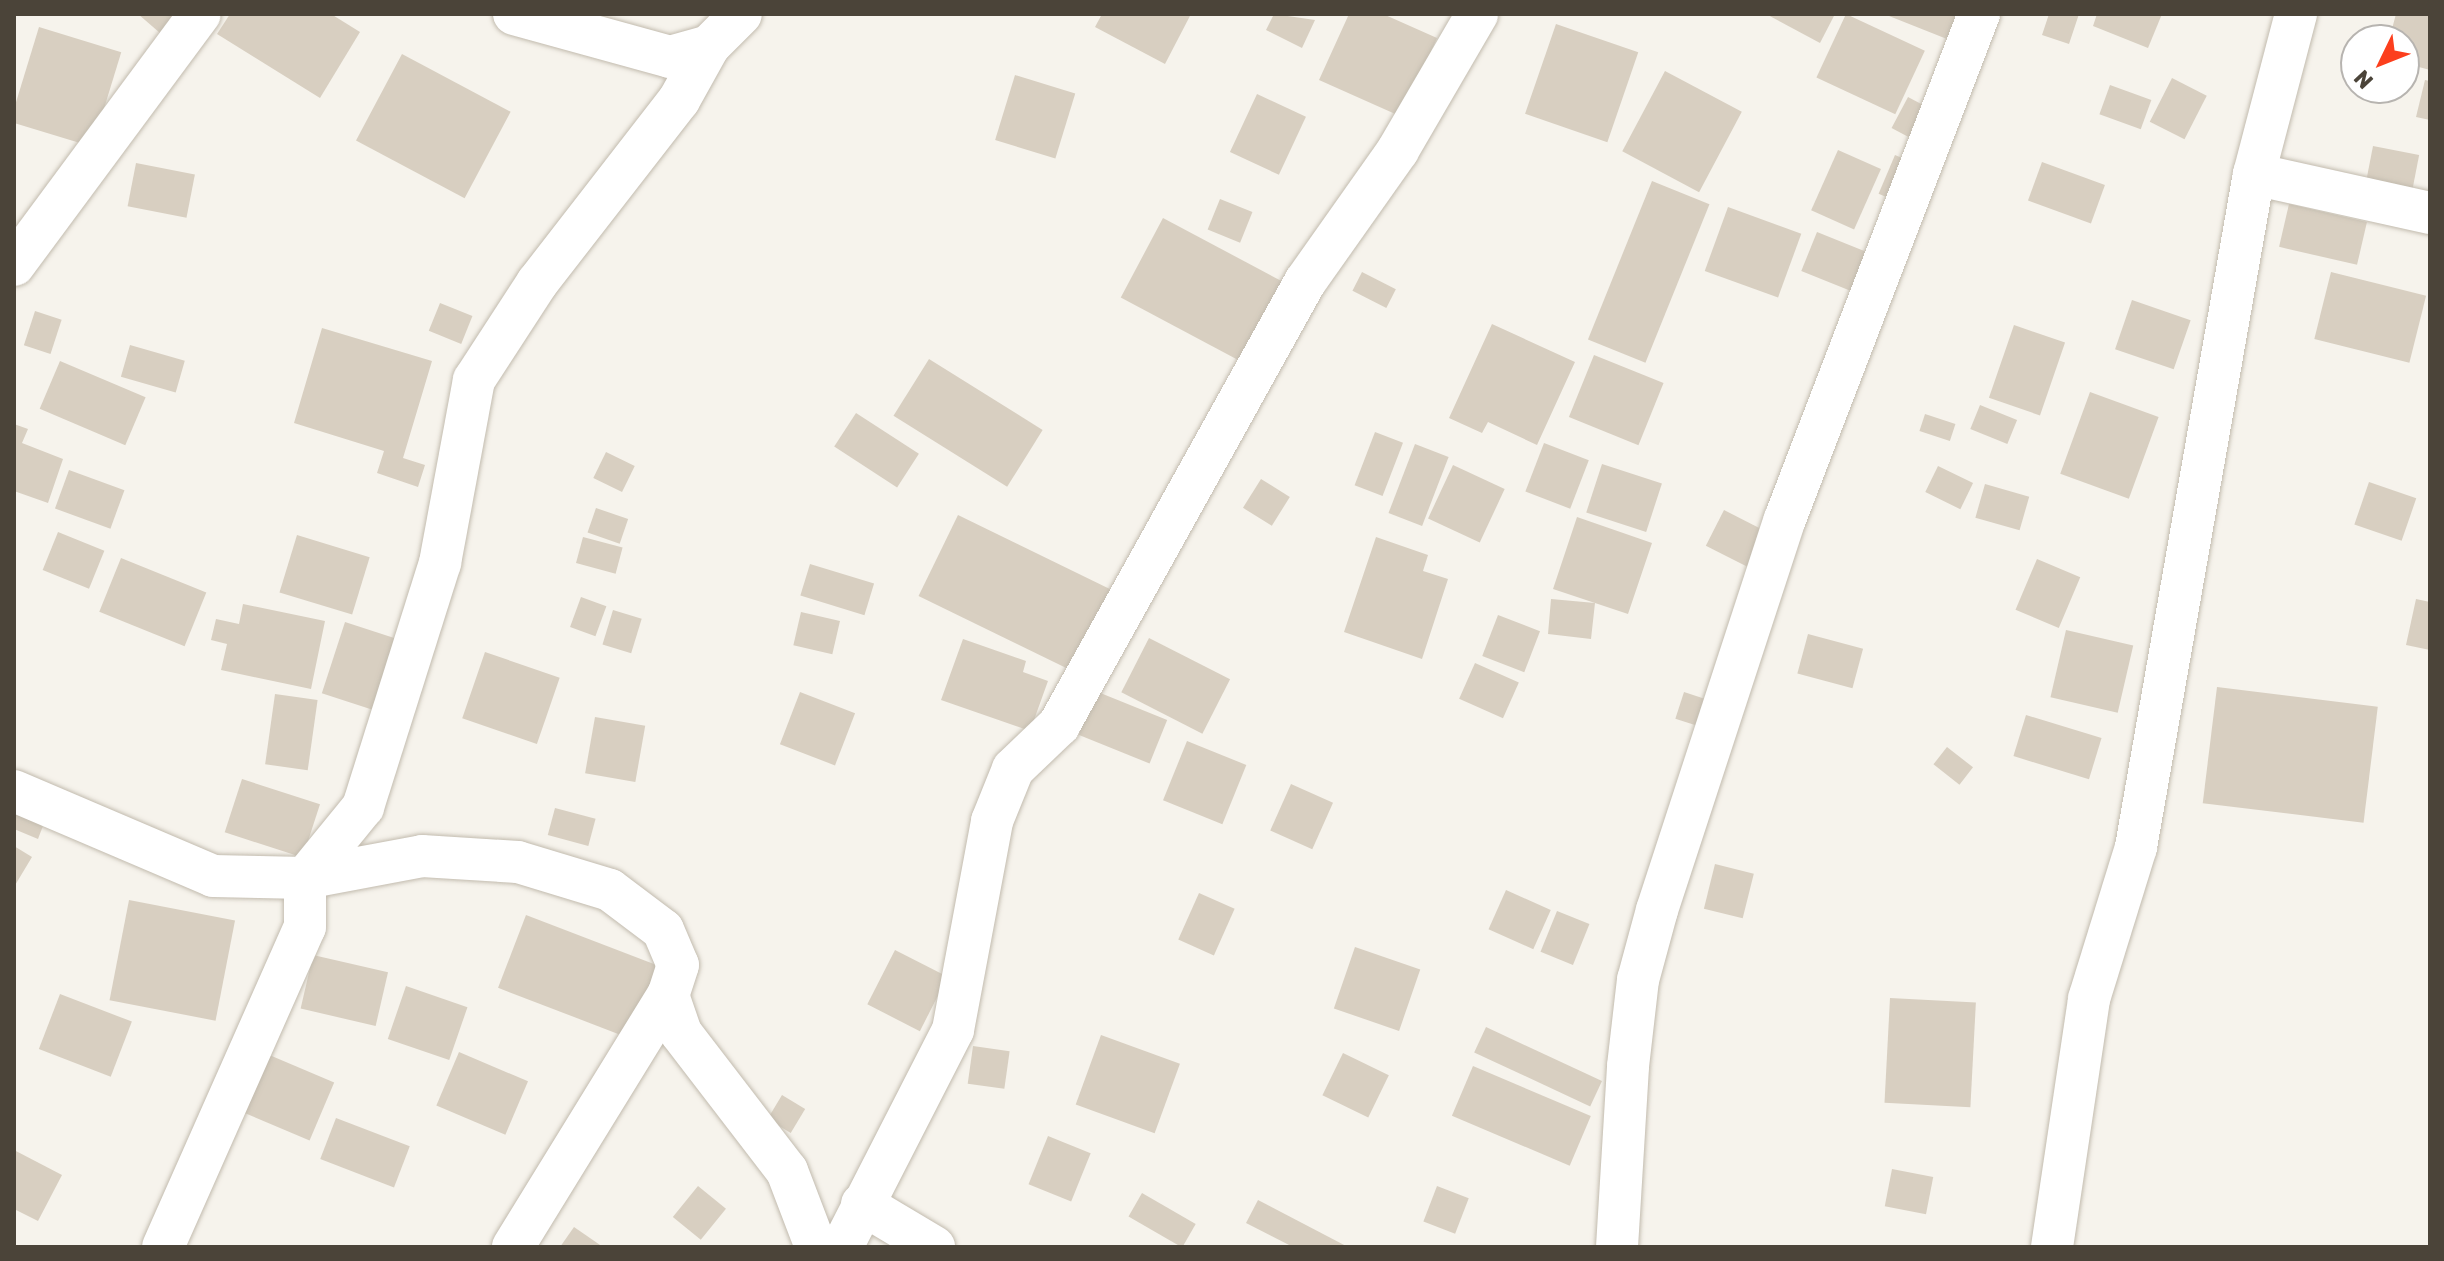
<!DOCTYPE html>
<html>
<head>
<meta charset="utf-8">
<style>
  body { margin:0 }
  #map { position:relative; width:2444px; height:1261px; overflow:hidden; background:#f6f3ec; font-family:Rubik,sans-serif }
  div>[style] { position:absolute }
  .building>* { inset:0; background:#d8cfc1; transform-origin:0 0 }
  .roads { filter:drop-shadow(0 0 2px #c2bbae) drop-shadow(0 0 2px #c2bbae) }
  .minor>* { height:42px; margin:-21px; padding:0 21px; transform-origin:21px; border-radius:21px; background:#fff }
  span { translate:-50% -50%; white-space:nowrap; text-align:center; line-height:1.15; -webkit-text-stroke:8px #fff; paint-order:stroke }
  .frame { position:absolute; inset:0; border:16px solid #4b4439; pointer-events:none }
  .north { position:absolute; left:2340px; top:24px; width:80px; height:80px; box-sizing:border-box; background:#fff; border:2px solid #b7b4b0; border-radius:50%; rotate:227deg; font-size:22px; font-weight:700; line-height:32px; text-align:center; color:#4b4439 }
  .north::after { content:''; display:block; margin:auto; width:28px; height:36px; background:#fc3f1d; clip-path:polygon(50% 0,100% 100%,50% 72%,0 100%) }
</style>
</head>
<body>
<div id="map">
  <div class="building">
    <div style="clip-path:polygon(138px 14px,175px 14px,160px 33px)"></div>
    <div style="clip-path:polygon(230px 14px,331px 14px,360px 32px,320px 98px,217px 34px)"></div>
    <div style="clip-path:polygon(1102px 14px,1191px 14px,1165px 64px,1095px 27px)"></div>
    <div style="clip-path:polygon(1274px 14px,1315px 20px,1302px 48px,1266px 30px)"></div>
    <div style="clip-path:polygon(1349px 14px,1383px 14px,1437px 38px,1402px 117px,1319px 80px)"></div>
    <div style="clip-path:polygon(1766px 14px,1835px 14px,1820px 43px)"></div>
    <div style="left:1846px;top:14px;width:87px;height:70px;rotate:25deg"></div>
    <div style="clip-path:polygon(1884px 14px,1968px 14px,1957px 43px)"></div>
    <div style="clip-path:polygon(2049px 14px,2079px 14px,2069px 44px,2042px 35px)"></div>
    <div style="clip-path:polygon(2097px 14px,2162px 14px,2148px 48px,2093px 26px)"></div>
    <div style="clip-path:polygon(2396px 14px,2430px 14px,2430px 70px,2404px 63px,2404px 40px,2389px 40px)"></div>
    <div style="left:1556px;top:24px;width:87px;height:95px;rotate:19deg"></div>
    <div style="left:39px;top:27px;width:86px;height:99px;rotate:17deg"></div>
    <div style="left:402px;top:54px;width:123px;height:98px;rotate:28deg"></div>
    <div style="left:1665px;top:71px;width:87px;height:91px;rotate:28deg"></div>
    <div style="left:1015px;top:75px;width:63px;height:68px;rotate:17deg"></div>
    <div style="left:2172px;top:78px;width:39px;height:49px;rotate:27deg"></div>
    <div style="clip-path:polygon(2425px 80px,2430px 81px,2430px 120px,2416px 117px)"></div>
    <div style="left:2110px;top:85px;width:44px;height:31px;rotate:20deg"></div>
    <div style="left:1257px;top:94px;width:54px;height:64px;rotate:25deg"></div>
    <div style="left:1908px;top:97px;width:32px;height:35px;rotate:28deg"></div>
    <div style="left:2373px;top:146px;width:47px;height:44px;rotate:11deg"></div>
    <div style="left:1838px;top:150px;width:47px;height:66px;rotate:24deg"></div>
    <div style="left:1895px;top:155px;width:26px;height:42px;rotate:23deg"></div>
    <div style="left:2042px;top:162px;width:67px;height:41px;rotate:20deg"></div>
    <div style="left:136px;top:163px;width:60px;height:44px;rotate:11deg"></div>
    <div style="left:1652px;top:181px;width:62px;height:171px;rotate:22deg"></div>
    <div style="left:1220px;top:199px;width:35px;height:33px;rotate:22deg"></div>
    <div style="left:2289px;top:204px;width:80px;height:44px;rotate:13deg"></div>
    <div style="left:1728px;top:207px;width:78px;height:68px;rotate:20deg"></div>
    <div style="left:1163px;top:218px;width:142px;height:90px;rotate:28deg"></div>
    <div style="left:1817px;top:232px;width:61px;height:42px;rotate:22deg"></div>
    <div style="left:1362px;top:272px;width:38px;height:21px;rotate:27deg"></div>
    <div style="left:2331px;top:272px;width:98px;height:69px;rotate:14deg"></div>
    <div style="left:2132px;top:300px;width:62px;height:52px;rotate:19deg"></div>
    <div style="left:440px;top:303px;width:35px;height:30px;rotate:22deg"></div>
    <div style="left:35px;top:311px;width:28px;height:36px;rotate:18deg"></div>
    <div style="clip-path:polygon(1492px 324px,1575px 362px,1537px 445px,1488px 422px,1482px 433px,1449px 418px)"></div>
    <div style="left:2014px;top:325px;width:54px;height:77px;rotate:19deg"></div>
    <div style="clip-path:polygon(322px 328px,432px 361px,403px 458px,425px 465px,418px 487px,377px 473px,384px 451px,294px 423px)"></div>
    <div style="left:130px;top:345px;width:57px;height:33px;rotate:16deg"></div>
    <div style="left:1594px;top:355px;width:75px;height:67px;rotate:22deg"></div>
    <div style="left:929px;top:359px;width:134px;height:67px;rotate:32deg"></div>
    <div style="left:60px;top:361px;width:93px;height:52px;rotate:23deg"></div>
    <div style="left:2090px;top:392px;width:73px;height:87px;rotate:20deg"></div>
    <div style="left:1980px;top:405px;width:40px;height:26px;rotate:22deg"></div>
    <div style="left:856px;top:413px;width:75px;height:40px;rotate:33deg"></div>
    <div style="left:1925px;top:414px;width:32px;height:18px;rotate:18deg"></div>
    <div style="clip-path:polygon(14px 424px,28px 429px,22px 443px,63px 459px,48px 503px,14px 491px)"></div>
    <div style="left:1375px;top:432px;width:30px;height:57px;rotate:21deg"></div>
    <div style="left:1544px;top:443px;width:48px;height:52px;rotate:21deg"></div>
    <div style="left:1415px;top:444px;width:36px;height:74px;rotate:21deg"></div>
    <div style="left:606px;top:452px;width:32px;height:29px;rotate:26deg"></div>
    <div style="left:1602px;top:464px;width:63px;height:51px;rotate:18deg"></div>
    <div style="left:1453px;top:465px;width:57px;height:59px;rotate:25deg"></div>
    <div style="left:1938px;top:466px;width:39px;height:29px;rotate:26deg"></div>
    <div style="left:69px;top:470px;width:59px;height:41px;rotate:20deg"></div>
    <div style="left:1261px;top:479px;width:34px;height:34px;rotate:32deg"></div>
    <div style="left:2369px;top:482px;width:50px;height:45px;rotate:19deg"></div>
    <div style="left:1985px;top:484px;width:46px;height:35px;rotate:16deg"></div>
    <div style="left:596px;top:508px;width:34px;height:26px;rotate:19deg"></div>
    <div style="left:1724px;top:510px;width:56px;height:40px;rotate:27deg"></div>
    <div style="left:958px;top:515px;width:182px;height:90px;rotate:26deg"></div>
    <div style="clip-path:polygon(1577px 517px,1652px 543px,1628px 614px,1595px 603px,1591px 639px,1548px 634px,1551px 599px,1595px 603px,1553px 589px)"></div>
    <div style="left:58px;top:532px;width:50px;height:41px;rotate:22deg"></div>
    <div style="left:297px;top:535px;width:76px;height:60px;rotate:17deg"></div>
    <div style="left:583px;top:537px;width:41px;height:27px;rotate:15deg"></div>
    <div style="clip-path:polygon(1376px 537px,1428px 555px,1423px 571px,1448px 579px,1422px 659px,1344px 632px)"></div>
    <div style="left:121px;top:558px;width:92px;height:58px;rotate:22deg"></div>
    <div style="left:2037px;top:559px;width:47px;height:55px;rotate:23deg"></div>
    <div style="left:810px;top:564px;width:67px;height:33px;rotate:17deg"></div>
    <div style="left:581px;top:597px;width:27px;height:32px;rotate:20deg"></div>
    <div style="clip-path:polygon(2416px 599px,2430px 602px,2430px 650px,2406px 645px)"></div>
    <div style="clip-path:polygon(243px 604px,325px 621px,311px 689px,221px 670px,227px 644px,211px 640px,216px 619px,239px 624px)"></div>
    <div style="left:613px;top:610px;width:30px;height:36px;rotate:17deg"></div>
    <div style="left:801px;top:612px;width:40px;height:34px;rotate:13deg"></div>
    <div style="left:1498px;top:615px;width:45px;height:44px;rotate:21deg"></div>
    <div style="left:345px;top:622px;width:63px;height:75px;rotate:18deg"></div>
    <div style="left:2066px;top:630px;width:69px;height:69px;rotate:13deg"></div>
    <div style="left:1808px;top:634px;width:57px;height:41px;rotate:15deg"></div>
    <div style="left:1149px;top:638px;width:91px;height:61px;rotate:27deg"></div>
    <div style="clip-path:polygon(963px 639px,1026px 661px,1023px 672px,1048px 681px,1030px 731px,941px 700px)"></div>
    <div style="left:485px;top:652px;width:79px;height:70px;rotate:19deg"></div>
    <div style="left:1475px;top:663px;width:48px;height:39px;rotate:24deg"></div>
    <div style="left:2217px;top:687px;width:162px;height:117px;rotate:7deg"></div>
    <div style="left:1093px;top:690px;width:80px;height:47px;rotate:22deg"></div>
    <div style="left:800px;top:692px;width:59px;height:56px;rotate:21deg"></div>
    <div style="left:1684px;top:692px;width:28px;height:28px;rotate:18deg"></div>
    <div style="left:275px;top:694px;width:43px;height:71px;rotate:8deg"></div>
    <div style="left:2026px;top:715px;width:79px;height:43px;rotate:17deg"></div>
    <div style="left:595px;top:717px;width:51px;height:57px;rotate:10deg"></div>
    <div style="left:1187px;top:741px;width:64px;height:64px;rotate:22deg"></div>
    <div style="left:1947px;top:747px;width:33px;height:22px;rotate:38deg"></div>
    <div style="left:242px;top:779px;width:82px;height:56px;rotate:18deg"></div>
    <div style="left:1291px;top:784px;width:46px;height:51px;rotate:24deg"></div>
    <div style="clip-path:polygon(14px 795px,49px 810px,38px 839px,14px 829px)"></div>
    <div style="left:555px;top:808px;width:42px;height:28px;rotate:15deg"></div>
    <div style="clip-path:polygon(14px 846px,32px 857px,14px 887px)"></div>
    <div style="left:1715px;top:864px;width:40px;height:46px;rotate:14deg"></div>
    <div style="left:1506px;top:890px;width:49px;height:43px;rotate:24deg"></div>
    <div style="left:1199px;top:893px;width:39px;height:51px;rotate:24deg"></div>
    <div style="left:129px;top:900px;width:108px;height:102px;rotate:11deg"></div>
    <div style="left:1557px;top:911px;width:35px;height:44px;rotate:22deg"></div>
    <div style="left:526px;top:915px;width:146px;height:78px;rotate:21deg"></div>
    <div style="left:1355px;top:947px;width:69px;height:65px;rotate:19deg"></div>
    <div style="left:895px;top:950px;width:59px;height:61px;rotate:27deg"></div>
    <div style="left:313px;top:955px;width:77px;height:55px;rotate:13deg"></div>
    <div style="left:406px;top:986px;width:65px;height:56px;rotate:19deg"></div>
    <div style="left:60px;top:994px;width:77px;height:59px;rotate:21deg"></div>
    <div style="left:1890px;top:998px;width:86px;height:105px;rotate:3deg"></div>
    <div style="left:1486px;top:1027px;width:128px;height:28px;rotate:25deg"></div>
    <div style="left:1101px;top:1035px;width:84px;height:74px;rotate:20deg"></div>
    <div style="left:973px;top:1046px;width:37px;height:38px;rotate:8deg"></div>
    <div style="left:459px;top:1052px;width:75px;height:58px;rotate:23deg"></div>
    <div style="left:1343px;top:1053px;width:51px;height:47px;rotate:26deg"></div>
    <div style="left:267px;top:1054px;width:73px;height:63px;rotate:23deg"></div>
    <div style="left:1473px;top:1066px;width:128px;height:54px;rotate:23deg"></div>
    <div style="left:782px;top:1095px;width:27px;height:28px;rotate:31deg"></div>
    <div style="left:336px;top:1118px;width:79px;height:44px;rotate:21deg"></div>
    <div style="left:1048px;top:1136px;width:46px;height:52px;rotate:22deg"></div>
    <div style="clip-path:polygon(14px 1150px,62px 1175px,38px 1221px,14px 1209px)"></div>
    <div style="left:1892px;top:1169px;width:42px;height:38px;rotate:11deg"></div>
    <div style="left:698px;top:1186px;width:36px;height:40px;rotate:39deg"></div>
    <div style="left:1437px;top:1186px;width:34px;height:38px;rotate:21deg"></div>
    <div style="left:1142px;top:1193px;width:62px;height:27px;rotate:30deg"></div>
    <div style="clip-path:polygon(1258px 1200px,1348px 1247px,1293px 1247px,1246px 1223px)"></div>
    <div style="clip-path:polygon(574px 1227px,603px 1247px,560px 1247px)"></div>
  </div>
  <div class="roads">
    <div class="minor">
      <div style="left:514px;top:14px;width:162px;rotate:15.4deg"></div>
      <div style="left:670px;top:57px;width:41px;rotate:-15.8deg"></div>
      <div style="left:709px;top:46px;width:45px;rotate:-45deg"></div>
      <div style="left:2254px;top:174px;width:180px;rotate:12.5deg"></div>
      <div style="left:14px;top:265px;width:312px;rotate:-53.5deg"></div>
      <div style="left:14px;top:791px;width:216px;rotate:23.1deg"></div>
      <div style="left:213px;top:876px;width:92px;rotate:1.2deg"></div>
      <div style="left:305px;top:878px;width:119px;rotate:-10.6deg"></div>
      <div style="left:422px;top:856px;width:96px;rotate:3.6deg"></div>
      <div style="left:518px;top:862px;width:96px;rotate:16.9deg"></div>
      <div style="left:610px;top:890px;width:66px;rotate:37deg"></div>
      <div style="left:663px;top:930px;width:38px;rotate:67deg"></div>
      <div style="left:678px;top:965px;width:32px;rotate:108deg"></div>
      <div style="left:668px;top:995px;width:296px;rotate:121.6deg"></div>
      <div style="left:668px;top:995px;width:40px;rotate:71.1deg"></div>
      <div style="left:681px;top:1033px;width:174px;rotate:52.5deg"></div>
      <div style="left:787px;top:1171px;width:81px;rotate:69.1deg"></div>
      <div style="left:862px;top:1204px;width:84px;rotate:30.8deg"></div>
      <div style="left:163px;top:1247px;width:350px;rotate:-66.1deg"></div>
      <div style="left:305px;top:927px;width:49px;rotate:-90deg"></div>
      <div style="left:305px;top:878px;width:92px;rotate:-50.8deg"></div>
      <div style="left:363px;top:807px;width:256px;rotate:-72.5deg"></div>
      <div style="left:440px;top:563px;width:186px;rotate:-79.5deg"></div>
      <div style="left:474px;top:380px;width:116px;rotate:-57deg"></div>
      <div style="left:537px;top:283px;width:232px;rotate:-52.2deg"></div>
      <div style="left:679px;top:100px;width:62px;rotate:-60.9deg"></div>
      <div style="left:842px;top:1247px;width:244px;rotate:-62.9deg"></div>
      <div style="left:953px;top:1030px;width:213px;rotate:-79.4deg"></div>
      <div style="left:992px;top:821px;width:56px;rotate:-68deg"></div>
      <div style="left:1013px;top:769px;width:64px;rotate:-43.7deg"></div>
      <div style="left:1059px;top:725px;width:507px;rotate:-60.96deg"></div>
      <div style="left:1305px;top:282px;width:161px;rotate:-54.8deg"></div>
      <div style="left:1398px;top:150px;width:157px;rotate:-59.8deg"></div>
      <div style="left:1617px;top:1247px;width:181px;rotate:-86.5deg"></div>
      <div style="left:1628px;top:1066px;width:87px;rotate:-83.4deg"></div>
      <div style="left:1638px;top:980px;width:73px;rotate:-74.8deg"></div>
      <div style="left:1657px;top:910px;width:411px;rotate:-71.9deg"></div>
      <div style="left:1785px;top:519px;width:541px;rotate:-68.99deg"></div>
      <div style="left:2052px;top:1247px;width:251px;rotate:-81.5deg"></div>
      <div style="left:2089px;top:999px;width:159px;rotate:-72.8deg"></div>
      <div style="left:2136px;top:847px;width:683px;rotate:-80.06deg"></div>
      <div style="left:2254px;top:174px;width:165px;rotate:-75.3deg"></div>
    </div>
  </div>
  <div class="frame"></div>
  <div class="north">N</div>
</div>
</body>
</html>
